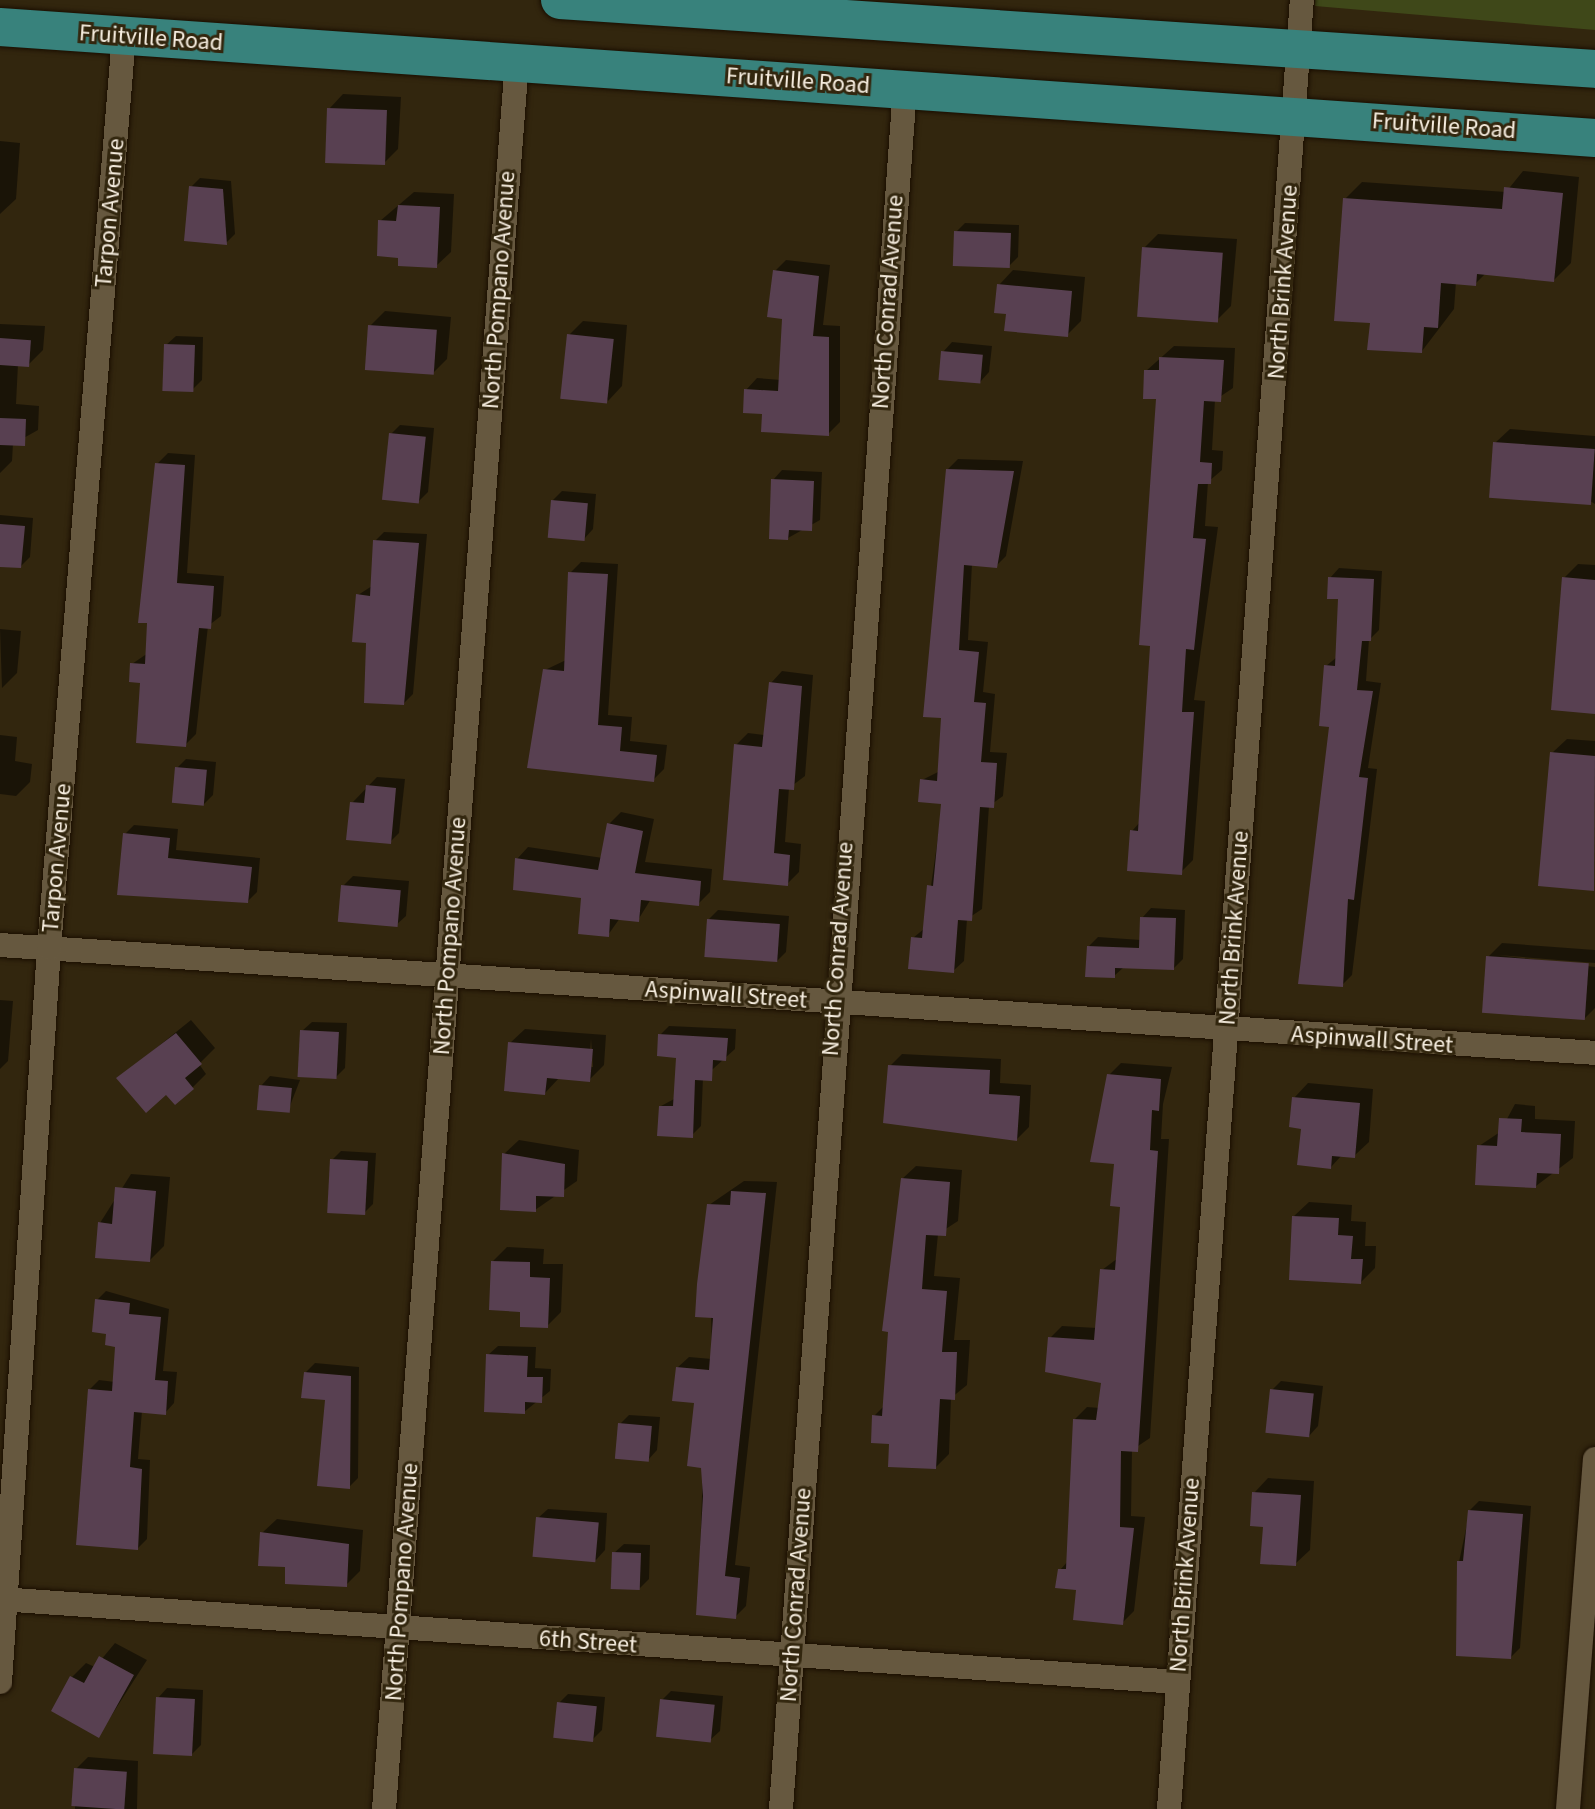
<!DOCTYPE html>
<html>
<head>
<meta charset="utf-8">
<style>
  body { margin:0 }
  #map { position:relative; width:1595px; height:1809px; overflow:hidden; background:#32260e; font-family:"Source Sans 3",sans-serif }
  div>[style] { position:absolute }
  .green>* { inset:0; background:#3f4819 }
  .shadow>* { inset:0; background:#0007 }
  .building>* { inset:0; background:#584051; transform-origin:0 0 }
  .roads { filter:drop-shadow(0 0 2px #1a0e00) drop-shadow(0 0 2px #1a0e00) }
  .street>* { height:24px; margin:-12px; padding:0 12px; transform-origin:12px; border-radius:12px; background:#66583f }
  .primary>* { height:38px; margin:-19px; padding:0 19px; transform-origin:19px; border-radius:19px; background:#38827c }
  span { translate:-50% -50%; white-space:nowrap; text-align:center; line-height:1.15; -webkit-text-stroke:6px #32260e; paint-order:stroke }
  .street-label { font-size:24px; color:#f7eee0 }
</style>
</head>
<body>
<div id="map">
  <div class="green">
    <div style="clip-path:polygon(1315px 0,1595px 0,1595px 30px,1315px 6px)"></div>
  </div>
  <div class="shadow">
    <div style="clip-path:polygon(343px 94px,401px 97px,398px 149px,384px 163px,329px 109px)"></div>
    <div style="clip-path:polygon(0 141px,20px 143px,16px 199px,0 214px)"></div>
    <div style="clip-path:polygon(1523px 171px,1579px 177px,1571px 263px,1554px 280px,1486px 273px,1475px 284px,1456px 282px,1454px 309px,1422px 351px,1373px 322px,1345px 199px,1362px 182px,1506px 192px)"></div>
    <div style="clip-path:polygon(200px 178px,231px 181px,235px 234px,226px 243px,191px 187px)"></div>
    <div style="clip-path:polygon(414px 192px,454px 194px,451px 252px,436px 266px,401px 256px,380px 221px)"></div>
    <div style="clip-path:polygon(965px 223px,1019px 225px,1018px 257px,1009px 266px,956px 232px)"></div>
    <div style="clip-path:polygon(1158px 234px,1237px 239px,1231px 306px,1217px 320px,1144px 248px)"></div>
    <div style="clip-path:polygon(786px 260px,830px 265px,823px 325px,840px 326px,840px 422px,828px 434px,764px 412px,746px 390px,757px 378px,781px 380px,784px 317px,775px 271px)"></div>
    <div style="clip-path:polygon(1013px 270px,1085px 277px,1081px 321px,1067px 335px,1008px 312px,999px 285px)"></div>
    <div style="clip-path:polygon(385px 311px,451px 317px,447px 359px,433px 373px,370px 326px)"></div>
    <div style="clip-path:polygon(583px 321px,627px 325px,622px 386px,608px 401px,569px 335px)"></div>
    <div style="clip-path:polygon(0 324px,45px 326px,43px 350px,29px 364px,18px 364px,16px 404px,39px 406px,38px 430px,13px 444px,12px 461px,0 473px)"></div>
    <div style="clip-path:polygon(176px 336px,203px 337px,202px 380px,193px 389px,166px 345px)"></div>
    <div style="clip-path:polygon(952px 342px,992px 346px,989px 372px,980px 382px,943px 352px)"></div>
    <div style="clip-path:polygon(1174px 346px,1235px 348px,1233px 388px,1215px 400px,1212px 450px,1223px 451px,1222px 470px,1208px 482px,1205px 526px,1218px 527px,1194px 700px,1205px 701px,1193px 860px,1181px 872px,1132px 831px,1140px 822px,1152px 644px,1159px 397px,1146px 371px)"></div>
    <div style="clip-path:polygon(400px 425px,434px 428px,428px 492px,419px 501px,391px 434px)"></div>
    <div style="clip-path:polygon(1510px 429px,1595px 436px,1595px 504px,1495px 443px)"></div>
    <div style="clip-path:polygon(168px 453px,195px 455px,187px 573px,224px 576px,221px 616px,208px 626px,196px 734px,185px 745px,132px 664px,148px 653px,157px 464px)"></div>
    <div style="clip-path:polygon(958px 459px,1023px 461px,1006px 556px,996px 566px,972px 564px,968px 640px,988px 642px,983px 692px,995px 694px,990px 752px,1007px 753px,1003px 796px,989px 806px,982px 909px,967px 919px,964px 961px,953px 971px,913px 938px,925px 928px,943px 802px,922px 780px,940px 771px,948px 469px)"></div>
    <div style="clip-path:polygon(782px 470px,822px 472px,820px 520px,788px 538px,773px 480px)"></div>
    <div style="clip-path:polygon(562px 491px,596px 494px,593px 529px,584px 539px,553px 500px)"></div>
    <div style="clip-path:polygon(0 515px,33px 518px,30px 557px,21px 566px,0 565px)"></div>
    <div style="clip-path:polygon(384px 532px,427px 534px,413px 694px,404px 703px,368px 641px,358px 595px,372px 586px,375px 541px)"></div>
    <div style="clip-path:polygon(581px 562px,618px 564px,608px 715px,632px 717px,630px 741px,667px 745px,664px 769px,653px 780px,530px 766px,545px 670px,566px 660px,570px 573px)"></div>
    <div style="clip-path:polygon(1578px 564px,1595px 565px,1595px 712px,1564px 578px)"></div>
    <div style="clip-path:polygon(1339px 568px,1382px 571px,1379px 630px,1369px 640px,1366px 681px,1381px 683px,1368px 768px,1377px 769px,1352px 975px,1342px 985px,1326px 666px,1337px 657px,1340px 597px,1330px 578px)"></div>
    <div style="clip-path:polygon(0 629px,21px 631px,17px 673px,2px 688px)"></div>
    <div style="clip-path:polygon(782px 671px,813px 675px,805px 776px,789px 788px,785px 842px,801px 844px,799px 872px,787px 884px,725px 878px,736px 745px,748px 733px,765px 735px,771px 683px)"></div>
    <div style="clip-path:polygon(0 735px,17px 737px,15px 761px,32px 764px,30px 782px,16px 796px,0 794px)"></div>
    <div style="clip-path:polygon(1567px 739px,1595px 741px,1593px 889px,1552px 753px)"></div>
    <div style="clip-path:polygon(186px 759px,216px 762px,213px 795px,203px 805px,177px 768px)"></div>
    <div style="clip-path:polygon(377px 777px,405px 779px,399px 833px,390px 842px,352px 803px)"></div>
    <div style="clip-path:polygon(621px 812px,654px 819px,645px 862px,712px 869px,710px 892px,698px 904px,651px 899px,638px 920px,620px 918px,608px 935px,583px 897px,517px 859px,528px 847px,603px 858px,609px 824px)"></div>
    <div style="clip-path:polygon(134px 825px,178px 829px,176px 850px,260px 858px,257px 892px,248px 901px,119px 893px,125px 834px)"></div>
    <div style="clip-path:polygon(353px 876px,409px 881px,406px 916px,396px 925px,343px 886px)"></div>
    <div style="clip-path:polygon(1151px 908px,1185px 910px,1183px 959px,1174px 968px,1124px 967px,1114px 976px,1089px 946px,1098px 937px,1141px 940px,1142px 918px)"></div>
    <div style="clip-path:polygon(718px 910px,789px 916px,786px 952px,777px 961px,709px 919px)"></div>
    <div style="clip-path:polygon(1502px 943px,1595px 950px,1595px 963px,1498px 955px,1595px 967px,1595px 1008px,1584px 1019px,1488px 957px)"></div>
    <div style="clip-path:polygon(0 1000px,13px 1001px,8px 1061px,0 1069px)"></div>
    <div style="clip-path:polygon(191px 1020px,215px 1048px,199px 1064px,206px 1074px,192px 1088px,167px 1092px,119px 1078px)"></div>
    <div style="clip-path:polygon(312px 1022px,347px 1023px,345px 1068px,336px 1077px,302px 1031px)"></div>
    <div style="clip-path:polygon(669px 1026px,736px 1029px,735px 1049px,703px 1078px,701px 1126px,692px 1135px,661px 1106px,676px 1098px,678px 1056px,660px 1035px)"></div>
    <div style="clip-path:polygon(evenodd,525px 1029px,606px 1035px,604px 1065px,589px 1080px,560px 1077px,545px 1093px,510px 1043px,525px 1029px,591px 1039px,593px 1067px,589px 1067px,591px 1039px)"></div>
    <div style="clip-path:polygon(902px 1054px,1001px 1059px,1000px 1083px,1031px 1085px,1029px 1127px,1017px 1139px,890px 1066px)"></div>
    <div style="clip-path:polygon(1121px 1063px,1172px 1067px,1163px 1104px,1161px 1139px,1169px 1139px,1150px 1438px,1132px 1450px,1131px 1516px,1145px 1517px,1134px 1611px,1122px 1623px,1060px 1570px,1068px 1561px,1075px 1419px,1087px 1407px,1100px 1408px,1103px 1381px,1050px 1338px,1062px 1326px,1097px 1328px,1102px 1270px,1118px 1258px,1122px 1205px,1109px 1075px)"></div>
    <div style="clip-path:polygon(270px 1076px,300px 1080px,288px 1111px,261px 1086px)"></div>
    <div style="clip-path:polygon(1308px 1083px,1373px 1089px,1369px 1142px,1354px 1156px,1342px 1155px,1331px 1167px,1303px 1127px,1294px 1098px)"></div>
    <div style="clip-path:polygon(1515px 1104px,1535px 1106px,1535px 1119px,1575px 1121px,1573px 1158px,1536px 1186px,1479px 1146px,1500px 1132px)"></div>
    <div style="clip-path:polygon(519px 1140px,579px 1150px,577px 1181px,535px 1210px,504px 1154px)"></div>
    <div style="clip-path:polygon(341px 1151px,376px 1153px,373px 1204px,364px 1213px,332px 1160px)"></div>
    <div style="clip-path:polygon(916px 1166px,962px 1170px,958px 1221px,938px 1234px,934px 1276px,960px 1278px,954px 1340px,970px 1340px,967px 1385px,951px 1398px,949px 1454px,936px 1467px,891px 1442px,874px 1416px,885px 1405px,902px 1179px)"></div>
    <div style="clip-path:polygon(131px 1174px,170px 1177px,164px 1246px,150px 1260px,100px 1223px)"></div>
    <div style="clip-path:polygon(744px 1181px,777px 1182px,735px 1565px,750px 1567px,746px 1606px,735px 1617px,698px 1613px,703px 1466px,696px 1401px,677px 1368px,689px 1357px,712px 1359px,709px 1205px)"></div>
    <div style="clip-path:polygon(1309px 1202px,1352px 1205px,1351px 1221px,1366px 1222px,1365px 1246px,1376px 1246px,1375px 1268px,1361px 1282px,1294px 1216px)"></div>
    <div style="clip-path:polygon(507px 1247px,544px 1249px,543px 1264px,563px 1264px,561px 1312px,547px 1326px,522px 1310px,493px 1261px)"></div>
    <div style="clip-path:polygon(106px 1291px,169px 1309px,163px 1371px,177px 1372px,174px 1403px,165px 1413px,142px 1411px,138px 1459px,150px 1460px,147px 1539px,138px 1548px,90px 1389px,99px 1380px,115px 1382px,117px 1345px,97px 1300px)"></div>
    <div style="clip-path:polygon(498px 1346px,536px 1347px,535px 1368px,551px 1369px,550px 1391px,524px 1412px,488px 1355px)"></div>
    <div style="clip-path:polygon(315px 1363px,359px 1367px,358px 1478px,349px 1487px,327px 1398px,306px 1372px)"></div>
    <div style="clip-path:polygon(1281px 1381px,1323px 1386px,1318px 1426px,1309px 1436px,1272px 1390px)"></div>
    <div style="clip-path:polygon(629px 1415px,660px 1417px,657px 1450px,648px 1460px,620px 1424px)"></div>
    <div style="clip-path:polygon(1268px 1478px,1314px 1481px,1310px 1550px,1295px 1564px,1265px 1525px,1254px 1493px)"></div>
    <div style="clip-path:polygon(1479px 1501px,1531px 1506px,1520px 1648px,1511px 1657px,1459px 1562px,1470px 1510px)"></div>
    <div style="clip-path:polygon(548px 1509px,607px 1513px,605px 1550px,596px 1560px,538px 1518px)"></div>
    <div style="clip-path:polygon(277px 1519px,363px 1530px,360px 1571px,346px 1585px,288px 1565px,262px 1533px)"></div>
    <div style="clip-path:polygon(624px 1544px,650px 1545px,649px 1579px,640px 1588px,614px 1553px)"></div>
    <div style="clip-path:polygon(115px 1643px,147px 1660px,99px 1735px,54px 1710px,72px 1677px,86px 1663px,95px 1667px)"></div>
    <div style="clip-path:polygon(167px 1688px,203px 1690px,201px 1745px,192px 1754px,158px 1698px)"></div>
    <div style="clip-path:polygon(671px 1691px,723px 1696px,720px 1731px,710px 1740px,662px 1700px)"></div>
    <div style="clip-path:polygon(568px 1694px,605px 1697px,602px 1730px,592px 1740px,559px 1703px)"></div>
    <div style="clip-path:polygon(88px 1757px,138px 1761px,137px 1809px,75px 1809px,76px 1769px)"></div>
  </div>
  <div class="building">
    <div style="left:327px;top:108px;width:60px;height:55px;rotate:2deg"></div>
    <div style="clip-path:polygon(189px 186px,223px 189px,227px 245px,184px 241px)"></div>
    <div style="clip-path:polygon(1504px 187px,1563px 193px,1554px 282px,1477px 274px,1476px 286px,1441px 283px,1438px 328px,1424px 327px,1422px 353px,1367px 350px,1370px 323px,1334px 321px,1343px 198px,1502px 209px)"></div>
    <div style="clip-path:polygon(398px 205px,440px 207px,437px 268px,398px 266px,398px 258px,377px 256px,378px 220px,396px 221px)"></div>
    <div style="left:954px;top:231px;width:57px;height:35px;rotate:2deg"></div>
    <div style="left:1142px;top:247px;width:81px;height:70px;rotate:4deg"></div>
    <div style="clip-path:polygon(773px 270px,819px 276px,813px 336px,829px 337px,829px 436px,761px 432px,762px 414px,743px 413px,744px 389px,778px 391px,782px 319px,767px 317px)"></div>
    <div style="clip-path:polygon(997px 284px,1072px 291px,1068px 337px,1004px 331px,1006px 314px,994px 313px)"></div>
    <div style="left:368px;top:325px;width:69px;height:45px;rotate:4deg"></div>
    <div style="left:567px;top:334px;width:47px;height:65px;rotate:6deg"></div>
    <div style="left:0;top:338px;width:31px;height:27px;rotate:4deg"></div>
    <div style="left:164px;top:344px;width:31px;height:47px;rotate:2deg"></div>
    <div style="left:941px;top:351px;width:42px;height:29px;rotate:5deg"></div>
    <div style="clip-path:polygon(1159px 357px,1224px 360px,1221px 402px,1204px 401px,1200px 462px,1212px 463px,1211px 484px,1198px 484px,1193px 538px,1206px 539px,1194px 650px,1186px 649px,1182px 712px,1194px 712px,1182px 875px,1127px 871px,1130px 830px,1138px 831px,1150px 646px,1139px 645px,1156px 399px,1143px 399px,1144px 370px,1159px 370px)"></div>
    <div style="left:0;top:418px;width:26px;height:27px;rotate:2deg"></div>
    <div style="left:389px;top:433px;width:37px;height:67px;rotate:6deg"></div>
    <div style="left:1493px;top:442px;width:102px;height:56px;rotate:4deg"></div>
    <div style="clip-path:polygon(155px 463px,185px 465px,177px 583px,214px 586px,211px 629px,199px 628px,186px 747px,136px 743px,140px 683px,129px 682px,130px 663px,145px 664px,147px 623px,138px 623px)"></div>
    <div style="clip-path:polygon(946px 469px,1014px 471px,997px 568px,964px 565px,959px 650px,979px 652px,974px 702px,986px 703px,981px 762px,997px 763px,994px 808px,980px 807px,972px 921px,958px 920px,954px 973px,908px 969px,911px 937px,922px 938px,927px 885px,933px 886px,941px 804px,918px 802px,920px 779px,937px 781px,941px 718px,923px 717px)"></div>
    <div style="clip-path:polygon(771px 479px,814px 481px,812px 531px,789px 530px,788px 540px,769px 539px)"></div>
    <div style="left:551px;top:500px;width:37px;height:38px;rotate:5deg"></div>
    <div style="clip-path:polygon(0 524px,25px 526px,21px 568px,0 567px)"></div>
    <div style="clip-path:polygon(373px 540px,419px 543px,404px 705px,364px 703px,366px 643px,352px 642px,356px 594px,370px 596px)"></div>
    <div style="clip-path:polygon(568px 572px,608px 574px,598px 725px,622px 727px,620px 751px,657px 755px,654px 782px,527px 768px,543px 669px,564px 671px)"></div>
    <div style="clip-path:polygon(1328px 577px,1374px 579px,1371px 641px,1362px 641px,1357px 690px,1373px 691px,1359px 777px,1368px 778px,1354px 900px,1348px 899px,1343px 987px,1298px 984px,1329px 727px,1319px 726px,1324px 665px,1335px 666px,1338px 599px,1327px 599px)"></div>
    <div style="clip-path:polygon(1562px 577px,1595px 580px,1595px 714px,1551px 710px)"></div>
    <div style="clip-path:polygon(769px 682px,802px 686px,794px 790px,779px 789px,774px 853px,790px 855px,788px 886px,723px 880px,734px 744px,762px 747px)"></div>
    <div style="clip-path:polygon(1550px 752px,1595px 756px,1594px 891px,1538px 886px)"></div>
    <div style="left:175px;top:767px;width:32px;height:36px;rotate:5deg"></div>
    <div style="clip-path:polygon(366px 785px,396px 788px,391px 844px,346px 840px,350px 802px,364px 803px)"></div>
    <div style="clip-path:polygon(607px 823px,643px 831px,635px 873px,701px 881px,699px 906px,641px 900px,639px 922px,610px 919px,609px 937px,578px 934px,581px 898px,513px 890px,515px 858px,598px 870px)"></div>
    <div style="clip-path:polygon(123px 833px,170px 838px,168px 858px,252px 867px,248px 903px,117px 895px)"></div>
    <div style="left:341px;top:885px;width:60px;height:37px;rotate:5deg"></div>
    <div style="clip-path:polygon(1140px 917px,1176px 918px,1174px 970px,1115px 968px,1115px 978px,1085px 977px,1087px 946px,1139px 948px)"></div>
    <div style="left:707px;top:919px;width:73px;height:38px;rotate:4deg"></div>
    <div style="left:1486px;top:956px;width:103px;height:57px;rotate:4deg"></div>
    <div style="left:300px;top:1030px;width:39px;height:47px;rotate:3deg"></div>
    <div style="clip-path:polygon(176px 1033px,202px 1064px,185px 1078px,194px 1089px,175px 1105px,166px 1095px,146px 1113px,116px 1078px)"></div>
    <div style="clip-path:polygon(658px 1034px,728px 1038px,726px 1061px,713px 1060px,712px 1081px,695px 1080px,693px 1138px,657px 1136px,659px 1106px,673px 1106px,676px 1058px,657px 1056px)"></div>
    <div style="clip-path:polygon(508px 1042px,593px 1049px,590px 1082px,547px 1078px,545px 1095px,504px 1091px)"></div>
    <div style="clip-path:polygon(888px 1065px,990px 1070px,989px 1094px,1020px 1096px,1017px 1141px,883px 1123px)"></div>
    <div style="clip-path:polygon(1107px 1074px,1161px 1079px,1159px 1111px,1152px 1110px,1150px 1150px,1158px 1151px,1138px 1452px,1121px 1451px,1120px 1527px,1134px 1528px,1123px 1625px,1073px 1620px,1076px 1590px,1055px 1588px,1058px 1569px,1066px 1569px,1073px 1419px,1096px 1420px,1101px 1383px,1045px 1372px,1048px 1337px,1094px 1340px,1100px 1269px,1115px 1270px,1120px 1207px,1110px 1206px,1114px 1164px,1090px 1162px)"></div>
    <div style="left:259px;top:1085px;width:33px;height:25px;rotate:5deg"></div>
    <div style="clip-path:polygon(1292px 1097px,1360px 1103px,1355px 1158px,1332px 1156px,1331px 1169px,1297px 1165px,1301px 1129px,1289px 1127px)"></div>
    <div style="clip-path:polygon(1499px 1118px,1522px 1119px,1521px 1132px,1561px 1134px,1559px 1174px,1537px 1173px,1536px 1188px,1475px 1185px,1477px 1145px,1497px 1146px)"></div>
    <div style="clip-path:polygon(502px 1153px,565px 1164px,564px 1197px,536px 1196px,536px 1212px,500px 1210px)"></div>
    <div style="left:330px;top:1159px;width:38px;height:54px;rotate:3deg"></div>
    <div style="clip-path:polygon(901px 1178px,950px 1182px,946px 1236px,926px 1235px,922px 1289px,947px 1291px,942px 1352px,957px 1352px,955px 1400px,940px 1399px,936px 1469px,888px 1467px,889px 1444px,871px 1443px,872px 1415px,882px 1416px,888px 1332px,882px 1331px)"></div>
    <div style="clip-path:polygon(115px 1187px,156px 1191px,150px 1262px,95px 1258px,98px 1222px,112px 1224px)"></div>
    <div style="clip-path:polygon(731px 1191px,766px 1193px,725px 1576px,740px 1578px,736px 1619px,696px 1615px,703px 1496px,701px 1468px,687px 1466px,694px 1403px,672px 1401px,676px 1367px,709px 1370px,713px 1318px,695px 1317px,697px 1284px,707px 1204px,730px 1205px)"></div>
    <div style="clip-path:polygon(1292px 1216px,1339px 1218px,1338px 1235px,1353px 1236px,1351px 1259px,1363px 1259px,1361px 1284px,1289px 1280px)"></div>
    <div style="clip-path:polygon(491px 1261px,530px 1262px,530px 1277px,550px 1278px,548px 1328px,520px 1327px,520px 1312px,489px 1310px)"></div>
    <div style="clip-path:polygon(95px 1299px,130px 1303px,129px 1314px,161px 1317px,155px 1380px,168px 1381px,166px 1415px,134px 1412px,130px 1467px,142px 1469px,138px 1550px,76px 1545px,88px 1389px,112px 1391px,115px 1347px,105px 1345px,106px 1334px,92px 1332px)"></div>
    <div style="clip-path:polygon(486px 1354px,528px 1356px,527px 1377px,543px 1377px,542px 1403px,525px 1402px,525px 1414px,484px 1412px)"></div>
    <div style="clip-path:polygon(304px 1372px,351px 1376px,350px 1489px,317px 1486px,325px 1400px,301px 1398px)"></div>
    <div style="left:1270px;top:1389px;width:44px;height:44px;rotate:6deg"></div>
    <div style="left:618px;top:1423px;width:34px;height:36px;rotate:5deg"></div>
    <div style="clip-path:polygon(1252px 1492px,1301px 1495px,1296px 1566px,1260px 1564px,1263px 1527px,1250px 1526px)"></div>
    <div style="clip-path:polygon(1468px 1510px,1523px 1514px,1511px 1659px,1456px 1656px,1457px 1561px,1463px 1561px)"></div>
    <div style="left:536px;top:1517px;width:63px;height:40px;rotate:5deg"></div>
    <div style="clip-path:polygon(260px 1532px,349px 1544px,347px 1587px,285px 1584px,285px 1567px,258px 1566px)"></div>
    <div style="left:612px;top:1552px;width:29px;height:37px;rotate:2deg"></div>
    <div style="clip-path:polygon(99px 1656px,134px 1675px,99px 1738px,51px 1711px,70px 1676px,84px 1683px)"></div>
    <div style="left:156px;top:1697px;width:39px;height:57px;rotate:3deg"></div>
    <div style="left:660px;top:1699px;width:55px;height:38px;rotate:6deg"></div>
    <div style="left:557px;top:1702px;width:40px;height:36px;rotate:6deg"></div>
    <div style="left:74px;top:1768px;width:53px;height:38px;rotate:4deg"></div>
  </div>
  <div class="roads">
    <div class="street">
      <div style="left:0;top:945px;width:1599px;rotate:3.87deg"></div>
      <div style="left:0;top:1599px;width:1180px;rotate:4.03deg"></div>
      <div style="left:0;top:1682px;width:736px;rotate:-86.18deg"></div>
      <div style="left:49px;top:948px;width:915px;rotate:-85.3deg"></div>
      <div style="left:384px;top:1809px;width:1752px;rotate:-85.65deg"></div>
      <div style="left:781px;top:1809px;width:1724px;rotate:-85.88deg"></div>
      <div style="left:1169px;top:1809px;width:1814px;rotate:-85.8deg"></div>
      <div style="left:1568px;top:1809px;width:351px;rotate:-85.6deg"></div>
    </div>
    <div class="primary">
      <div style="left:560px;top:0;width:1037px;rotate:3.81deg"></div>
      <div style="left:0;top:27px;width:1599px;rotate:3.98deg"></div>
    </div>
  </div>
  <div class="street-label">
    <span style="left:151px;top:38px;rotate:4deg">Fruitville Road</span>
    <span style="left:798px;top:81px;rotate:4deg">Fruitville Road</span>
    <span style="left:1444px;top:126px;rotate:4deg">Fruitville Road</span>
    <span style="left:110px;top:213px;rotate:-85deg">Tarpon Avenue</span>
    <span style="left:1283px;top:282px;rotate:-86deg">North Brink Avenue</span>
    <span style="left:499px;top:290px;rotate:-86deg">North Pompano Avenue</span>
    <span style="left:888px;top:302px;rotate:-86deg">North Conrad Avenue</span>
    <span style="left:57px;top:858px;rotate:-85deg">Tarpon Avenue</span>
    <span style="left:1234px;top:928px;rotate:-86deg">North Brink Avenue</span>
    <span style="left:450px;top:936px;rotate:-86deg">North Pompano Avenue</span>
    <span style="left:838px;top:949px;rotate:-86deg">North Conrad Avenue</span>
    <span style="left:726px;top:995px;rotate:4deg">Aspinwall Street</span>
    <span style="left:1372px;top:1040px;rotate:4deg">Aspinwall Street</span>
    <span style="left:1185px;top:1575px;rotate:-86deg">North Brink Avenue</span>
    <span style="left:402px;top:1582px;rotate:-86deg">North Pompano Avenue</span>
    <span style="left:796px;top:1595px;rotate:-86deg">North Conrad Avenue</span>
    <span style="left:588px;top:1642px;rotate:4deg">6th Street</span>
  </div>
</div>
</body>
</html>
